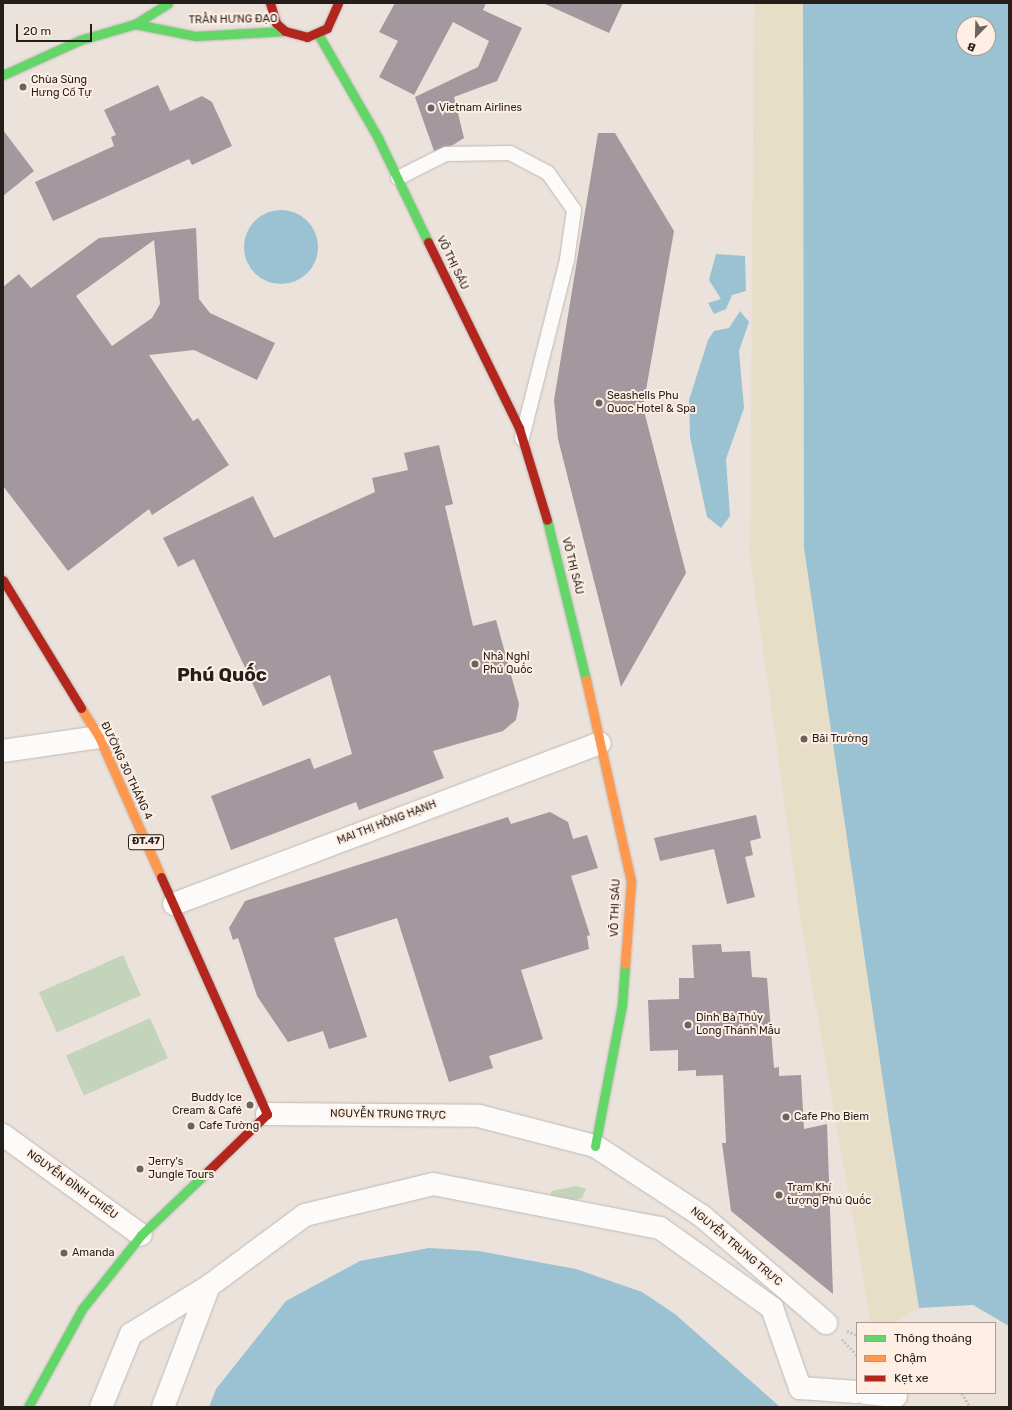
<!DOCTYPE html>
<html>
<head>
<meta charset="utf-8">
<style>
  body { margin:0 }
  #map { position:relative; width:1012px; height:1410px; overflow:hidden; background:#ebe2dc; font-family:Rubik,sans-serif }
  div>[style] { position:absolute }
  .green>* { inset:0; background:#c3d4ba; transform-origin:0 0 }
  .sand>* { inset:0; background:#e7dec7 }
  .water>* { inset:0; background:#9ac2d3 }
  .round { border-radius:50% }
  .building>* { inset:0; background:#a2989d }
  .path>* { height:2.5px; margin-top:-1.25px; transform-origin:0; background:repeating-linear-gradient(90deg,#c6c4c1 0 2px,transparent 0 4px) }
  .roads { filter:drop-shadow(0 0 1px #c0b9b4) drop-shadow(0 0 1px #c0b9b4) }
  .lane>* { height:14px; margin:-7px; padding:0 7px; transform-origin:7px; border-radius:7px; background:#fcfbfa }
  .street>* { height:22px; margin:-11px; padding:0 11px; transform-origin:11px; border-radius:11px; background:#fcfbfa }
  .fast>* { height:9px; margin:-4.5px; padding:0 4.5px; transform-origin:4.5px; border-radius:4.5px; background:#63d668 }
  .slow>* { height:9px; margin:-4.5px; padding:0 4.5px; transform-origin:4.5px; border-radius:4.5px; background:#ff974d }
  .jam>* { height:9px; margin:-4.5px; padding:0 4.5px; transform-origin:4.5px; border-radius:4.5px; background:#b3261e }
  .dots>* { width:11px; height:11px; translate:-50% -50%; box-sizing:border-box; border:2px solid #feeee4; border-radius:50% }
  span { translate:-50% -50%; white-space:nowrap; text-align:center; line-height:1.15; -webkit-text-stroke:4px #feeee4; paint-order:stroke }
  .shield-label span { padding:1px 3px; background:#feeee4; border:1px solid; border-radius:3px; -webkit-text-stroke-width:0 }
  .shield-label { font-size:10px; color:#251f1b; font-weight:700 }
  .street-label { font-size:11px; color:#251f1b }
  .poi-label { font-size:11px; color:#251f1b }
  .left { translate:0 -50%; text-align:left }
  .right { translate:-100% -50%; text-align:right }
  .town-label { font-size:19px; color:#251f1b; font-weight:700 }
  .frame { position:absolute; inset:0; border:4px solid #251f1b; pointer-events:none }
  .legend { position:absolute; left:856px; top:1322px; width:140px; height:72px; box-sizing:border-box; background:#feeee4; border:1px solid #a79b94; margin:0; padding:5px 7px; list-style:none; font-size:12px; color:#251f1b }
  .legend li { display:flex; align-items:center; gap:8px; height:20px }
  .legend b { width:20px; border:1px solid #a79b94 }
  .north { position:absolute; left:956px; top:16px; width:40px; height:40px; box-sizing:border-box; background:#feeee4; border:1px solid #a79b94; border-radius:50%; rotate:203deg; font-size:11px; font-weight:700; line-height:16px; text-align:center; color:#251f1b }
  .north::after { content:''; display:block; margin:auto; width:14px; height:18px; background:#6a635f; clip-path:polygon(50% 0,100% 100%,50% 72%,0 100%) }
  .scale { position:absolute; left:16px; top:24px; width:76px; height:18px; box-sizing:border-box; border:2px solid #251f1b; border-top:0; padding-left:5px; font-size:12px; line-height:14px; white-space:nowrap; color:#251f1b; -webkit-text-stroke:3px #feeee4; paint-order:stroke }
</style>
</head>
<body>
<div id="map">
  <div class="green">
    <div style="left:123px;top:955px;width:44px;height:92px;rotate:66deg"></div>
    <div style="left:150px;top:1018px;width:44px;height:92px;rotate:66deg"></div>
    <div style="clip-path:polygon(576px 1186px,586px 1189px,582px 1198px,571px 1201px,550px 1196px,552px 1191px)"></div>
  </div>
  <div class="sand">
    <div style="clip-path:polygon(754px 3px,803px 3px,804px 548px,919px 1308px,893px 1323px,871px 1323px,801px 922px,750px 557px)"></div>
  </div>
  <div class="water">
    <div style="clip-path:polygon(evenodd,803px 3px,1009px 3px,1009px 1326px,973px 1305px,919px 1308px,888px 1115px,804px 548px,803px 3px,964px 24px,988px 24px,988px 48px,964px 48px,964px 24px)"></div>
    <div class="round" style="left:244px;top:210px;width:74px;height:74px"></div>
    <div style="clip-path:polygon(716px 254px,745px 256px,746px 291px,732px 295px,726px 309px,714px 314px,708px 303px,721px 299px,709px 280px)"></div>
    <div style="clip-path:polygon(740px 311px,749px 322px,739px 351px,744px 408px,726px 459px,730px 516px,721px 528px,707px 517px,690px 437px,689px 400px,708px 340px,714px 331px,729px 328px)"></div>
    <div style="clip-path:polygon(429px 1248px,479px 1251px,576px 1269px,642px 1292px,675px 1314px,780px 1407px,209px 1407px,216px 1389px,286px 1301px,360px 1261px)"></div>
  </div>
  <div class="building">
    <div style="clip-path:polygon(395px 3px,486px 3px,483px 10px,522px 28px,497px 81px,454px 97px,464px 138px,453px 145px,434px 151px,415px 97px,478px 67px,489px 41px,453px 22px,414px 95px,379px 77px,398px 41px,379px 32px)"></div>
    <div style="clip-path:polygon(543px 3px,623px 3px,609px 33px)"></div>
    <div style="clip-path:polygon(158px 85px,170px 111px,202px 96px,212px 102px,232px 146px,192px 165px,189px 159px,53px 221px,35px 182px,114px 146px,111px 137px,116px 135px,104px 110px)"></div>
    <div style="clip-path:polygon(3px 130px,34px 171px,3px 196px)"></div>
    <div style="clip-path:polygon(598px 133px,615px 133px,674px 231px,643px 407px,686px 573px,621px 687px,558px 439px,554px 400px)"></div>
    <div style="clip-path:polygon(evenodd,196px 228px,199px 299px,210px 313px,275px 343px,257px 380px,194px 350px,149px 355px,193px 421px,198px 418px,229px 465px,152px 515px,149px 509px,68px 571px,3px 486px,3px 287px,19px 274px,31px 288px,99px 238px,196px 228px,154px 240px,160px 304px,152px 318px,112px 346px,76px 296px,154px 240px)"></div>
    <div style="clip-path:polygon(439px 445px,453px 504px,445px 506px,473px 626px,496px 620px,519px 704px,516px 720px,503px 731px,433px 751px,444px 778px,359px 810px,356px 802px,231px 850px,211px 796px,310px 758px,314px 769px,352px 754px,330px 675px,263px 706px,194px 559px,178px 567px,163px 538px,253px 496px,274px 538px,375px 492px,372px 478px,408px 470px,404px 453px)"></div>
    <div style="clip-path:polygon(550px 812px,568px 822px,573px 839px,587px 835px,598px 868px,571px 876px,590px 935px,587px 936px,589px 949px,521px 970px,543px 1039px,489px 1056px,493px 1068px,449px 1082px,397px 918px,334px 938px,367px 1037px,329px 1049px,323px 1031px,288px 1042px,257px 996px,238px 938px,233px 940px,229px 928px,245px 901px,508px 817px,511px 824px)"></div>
    <div style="clip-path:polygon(756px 815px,761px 838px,750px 841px,753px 855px,745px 857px,755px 897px,727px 904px,714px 849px,660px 861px,654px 838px)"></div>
    <div style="clip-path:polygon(721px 944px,722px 952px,750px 951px,752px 977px,767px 978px,774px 1068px,779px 1067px,779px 1076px,801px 1075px,804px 1129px,827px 1124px,833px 1294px,731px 1211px,722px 1143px,726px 1143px,723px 1075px,696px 1076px,696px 1070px,678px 1071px,678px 1050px,650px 1051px,648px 1000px,679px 999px,679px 978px,694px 978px,692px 945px)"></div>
  </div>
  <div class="path">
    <div style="left:847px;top:1331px;width:11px;rotate:22deg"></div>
    <div style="left:842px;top:1339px;width:22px;rotate:47deg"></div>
    <div style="left:962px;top:1393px;width:16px;rotate:60deg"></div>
  </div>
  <div class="roads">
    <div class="lane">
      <div style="left:398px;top:178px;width:54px;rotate:-26.6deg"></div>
      <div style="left:446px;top:154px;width:64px;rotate:-0.9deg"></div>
      <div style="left:510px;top:153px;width:43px;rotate:27.8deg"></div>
      <div style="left:548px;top:173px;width:45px;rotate:54.9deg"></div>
      <div style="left:574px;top:210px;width:50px;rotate:98deg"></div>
      <div style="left:567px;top:260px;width:184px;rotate:104.2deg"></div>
    </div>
    <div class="street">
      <div style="left:3px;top:751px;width:97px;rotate:-8.3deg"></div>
      <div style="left:174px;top:904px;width:455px;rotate:-20.7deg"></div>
      <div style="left:267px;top:1114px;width:212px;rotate:0.5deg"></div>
      <div style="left:479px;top:1116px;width:120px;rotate:14.5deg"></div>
      <div style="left:595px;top:1146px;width:128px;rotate:33.2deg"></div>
      <div style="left:702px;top:1216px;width:164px;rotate:40.8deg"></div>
      <div style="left:3px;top:1135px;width:170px;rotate:35.9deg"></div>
      <div style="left:865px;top:1393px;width:31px;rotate:6deg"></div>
      <div style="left:101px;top:1407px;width:79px;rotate:-67.7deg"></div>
      <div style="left:131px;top:1334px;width:92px;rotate:-31.6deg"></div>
      <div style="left:163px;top:1407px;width:129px;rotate:-69.2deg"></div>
      <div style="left:209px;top:1286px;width:119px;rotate:-36.5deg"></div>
      <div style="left:305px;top:1215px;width:132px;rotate:-13.6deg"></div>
      <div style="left:433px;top:1184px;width:231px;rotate:11deg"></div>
      <div style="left:660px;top:1228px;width:138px;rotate:35.5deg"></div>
      <div style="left:772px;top:1308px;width:85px;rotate:70.7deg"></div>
      <div style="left:800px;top:1388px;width:57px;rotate:4deg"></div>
    </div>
    <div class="fast">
      <div style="left:135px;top:24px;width:61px;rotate:11.3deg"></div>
      <div style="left:195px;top:36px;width:90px;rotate:-3.2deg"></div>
      <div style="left:318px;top:34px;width:120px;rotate:60deg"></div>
      <div style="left:378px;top:138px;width:115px;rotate:64.3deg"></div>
      <div style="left:3px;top:75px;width:85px;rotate:-24.4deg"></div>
      <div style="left:80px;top:40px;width:57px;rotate:-16.2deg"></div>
      <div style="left:135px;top:24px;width:39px;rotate:-32deg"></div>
      <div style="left:547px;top:520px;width:165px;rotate:76.3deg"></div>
      <div style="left:595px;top:1146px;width:144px;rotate:-79.2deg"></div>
      <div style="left:622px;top:1005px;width:41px;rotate:-85.8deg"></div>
      <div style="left:28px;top:1407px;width:112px;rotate:-61.1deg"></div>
      <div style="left:82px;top:1309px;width:95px;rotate:-51.4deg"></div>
      <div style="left:141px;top:1235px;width:93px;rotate:-43.7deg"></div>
    </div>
    <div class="slow">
      <div style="left:586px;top:680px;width:206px;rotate:77.4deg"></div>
      <div style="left:631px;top:881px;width:83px;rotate:94.1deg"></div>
      <div style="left:81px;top:708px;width:34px;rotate:58deg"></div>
      <div style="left:99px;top:737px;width:153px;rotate:66.1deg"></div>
    </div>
    <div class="jam">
      <div style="left:270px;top:3px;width:21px;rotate:73deg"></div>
      <div style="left:276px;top:23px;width:12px;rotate:42deg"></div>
      <div style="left:285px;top:31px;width:23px;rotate:15deg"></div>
      <div style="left:307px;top:37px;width:22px;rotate:-24deg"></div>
      <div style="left:327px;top:28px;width:27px;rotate:-66deg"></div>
      <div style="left:428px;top:242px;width:207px;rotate:63.9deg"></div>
      <div style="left:519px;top:428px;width:96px;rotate:73.1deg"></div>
      <div style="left:3px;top:580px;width:150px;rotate:58.6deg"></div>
      <div style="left:161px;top:877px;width:260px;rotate:65.9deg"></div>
      <div style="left:208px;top:1171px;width:82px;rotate:-44deg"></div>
    </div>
  </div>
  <div class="dots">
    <div style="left:23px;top:87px;background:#6a635f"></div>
    <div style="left:431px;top:108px;background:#6a635f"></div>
    <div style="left:599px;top:403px;background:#6a635f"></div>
    <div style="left:475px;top:664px;background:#6a635f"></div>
    <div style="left:804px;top:739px;background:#6a635f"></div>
    <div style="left:688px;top:1025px;background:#6a635f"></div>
    <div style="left:250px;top:1105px;background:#6a635f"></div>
    <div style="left:786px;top:1117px;background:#6a635f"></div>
    <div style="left:191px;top:1126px;background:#6a635f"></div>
    <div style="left:140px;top:1169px;background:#6a635f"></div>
    <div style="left:779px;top:1195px;background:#6a635f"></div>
    <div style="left:64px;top:1253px;background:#6a635f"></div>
  </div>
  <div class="shield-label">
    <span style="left:146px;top:842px">ĐT.47</span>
  </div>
  <div class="street-label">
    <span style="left:233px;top:20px;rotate:-1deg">TRẦN HƯNG ĐẠO</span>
    <span style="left:452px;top:263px;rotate:64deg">VÕ THỊ SÁU</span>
    <span style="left:572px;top:566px;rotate:76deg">VÕ THỊ SÁU</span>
    <span style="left:126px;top:771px;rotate:65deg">ĐƯỜNG 30 THÁNG 4</span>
    <span style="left:387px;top:823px;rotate:-21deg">MAI THỊ HỒNG HẠNH</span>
    <span style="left:616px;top:908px;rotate:-88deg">VÕ THỊ SÁU</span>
    <span style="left:388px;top:1115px;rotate:1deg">NGUYỄN TRUNG TRỰC</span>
    <span style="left:72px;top:1185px;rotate:36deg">NGUYỄN ĐÌNH CHIỂU</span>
    <span style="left:736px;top:1247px;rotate:40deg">NGUYỄN TRUNG TRỰC</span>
  </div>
  <div class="poi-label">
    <span class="left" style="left:31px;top:87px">Chùa Sùng<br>Hưng Cổ Tự</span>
    <span class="left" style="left:439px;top:108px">Vietnam Airlines</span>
    <span class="left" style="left:607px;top:403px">Seashells Phu<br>Quoc Hotel &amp; Spa</span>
    <span class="left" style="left:483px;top:664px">Nhà Nghỉ<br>Phú Quốc</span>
    <span class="left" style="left:812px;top:739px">Bãi Trường</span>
    <span class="left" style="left:696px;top:1025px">Dinh Bà Thủy<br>Long Thánh Mẫu</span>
    <span class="right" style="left:242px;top:1105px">Buddy Ice<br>Cream &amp; Café</span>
    <span class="left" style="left:794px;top:1117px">Cafe Pho Biem</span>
    <span class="left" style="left:199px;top:1126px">Cafe Tường</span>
    <span class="left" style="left:148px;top:1169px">Jerry's<br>Jungle Tours</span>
    <span class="left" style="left:787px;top:1195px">Trạm Khí<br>tượng Phú Quốc</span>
    <span class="left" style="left:72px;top:1253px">Amanda</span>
  </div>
  <div class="town-label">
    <span style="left:222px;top:675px">Phú Quốc</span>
  </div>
  <div class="frame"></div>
  <ul class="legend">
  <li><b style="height:5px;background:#63d668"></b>Thông thoáng</li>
  <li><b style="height:5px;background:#ff974d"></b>Chậm</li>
  <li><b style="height:5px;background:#b3261e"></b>Kẹt xe</li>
  </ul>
  <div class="north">B</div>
  <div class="scale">20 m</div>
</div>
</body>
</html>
